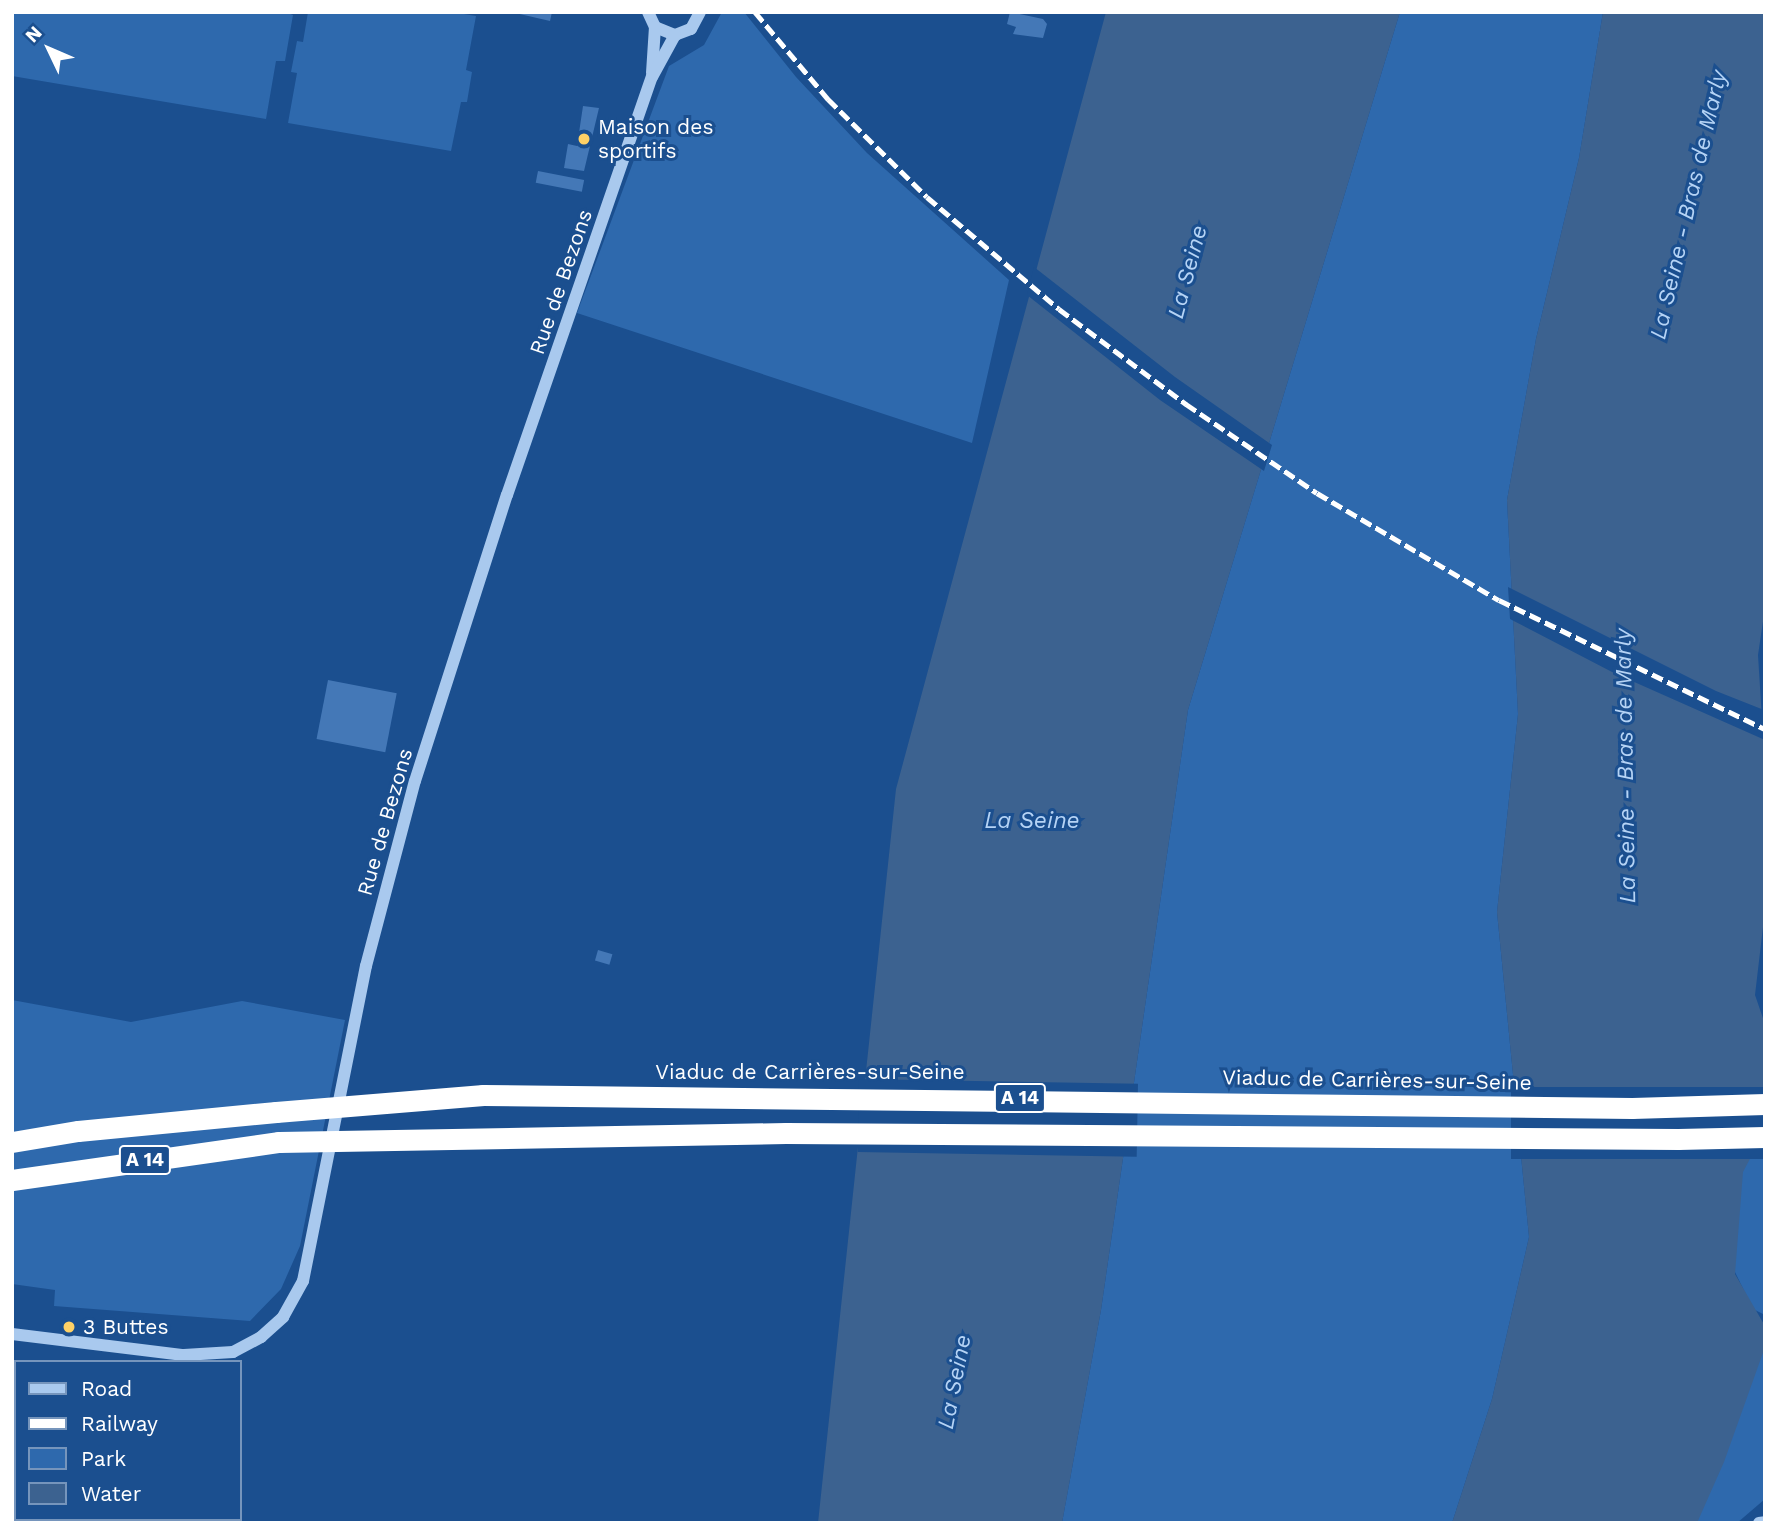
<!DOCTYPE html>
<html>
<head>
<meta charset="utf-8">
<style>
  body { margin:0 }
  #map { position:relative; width:1777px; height:1535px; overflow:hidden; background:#1b4f8f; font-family:"Work Sans",sans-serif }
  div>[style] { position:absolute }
  .green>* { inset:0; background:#2e69ad }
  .water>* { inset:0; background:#3c6290 }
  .pier>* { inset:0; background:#1b4f8f; transform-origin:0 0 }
  .building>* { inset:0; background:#4478b7; transform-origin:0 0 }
  .minor>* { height:12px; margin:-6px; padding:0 6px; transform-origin:6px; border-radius:6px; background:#a9c9ee }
  .highway>* { height:21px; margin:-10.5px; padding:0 10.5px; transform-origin:10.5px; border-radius:10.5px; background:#fff }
  .rail>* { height:5px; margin-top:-2.5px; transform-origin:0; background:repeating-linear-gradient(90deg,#fff 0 12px,transparent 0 17px) }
  .highway-bridge>* { height:21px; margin:-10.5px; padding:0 10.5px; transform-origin:10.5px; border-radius:10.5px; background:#fff }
  .dots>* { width:19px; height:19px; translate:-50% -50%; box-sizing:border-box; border:4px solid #1b4f8f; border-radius:50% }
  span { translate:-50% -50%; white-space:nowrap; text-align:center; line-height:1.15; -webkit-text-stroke:6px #1b4f8f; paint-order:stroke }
  .shield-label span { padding:2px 5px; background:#1b4f8f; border:2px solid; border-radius:5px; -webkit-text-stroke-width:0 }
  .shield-label { font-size:19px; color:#fff; font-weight:700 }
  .poi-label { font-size:21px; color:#fff }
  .left { translate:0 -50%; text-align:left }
  .street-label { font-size:21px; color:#fff }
  .water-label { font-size:23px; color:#b5d3f5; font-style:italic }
  .frame { position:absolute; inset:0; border:14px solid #fff; pointer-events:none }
  .legend { position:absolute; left:14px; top:1360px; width:228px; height:161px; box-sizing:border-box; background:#1b4f8f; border:2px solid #7695bc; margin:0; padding:9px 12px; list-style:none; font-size:21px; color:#fff }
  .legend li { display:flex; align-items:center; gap:14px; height:35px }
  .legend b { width:35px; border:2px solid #7695bc }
  .north { position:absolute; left:14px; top:14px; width:70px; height:70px; -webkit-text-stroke:5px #1b4f8f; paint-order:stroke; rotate:314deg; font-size:19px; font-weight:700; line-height:28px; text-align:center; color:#fff }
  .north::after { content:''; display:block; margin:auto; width:24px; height:32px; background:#fff; clip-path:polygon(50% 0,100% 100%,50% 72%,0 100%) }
</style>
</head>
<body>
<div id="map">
  <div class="green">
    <div style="clip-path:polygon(14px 12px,285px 12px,293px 15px,285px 61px,276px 61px,266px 119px,12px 76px)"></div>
    <div style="clip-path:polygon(308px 12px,452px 12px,476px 16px,466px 70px,472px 72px,467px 102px,461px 102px,451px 151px,288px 123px,297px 73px,291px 72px,297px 41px,303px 42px)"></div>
    <div style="clip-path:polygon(722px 12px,744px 12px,796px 77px,867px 153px,1009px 280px,972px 443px,577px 313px,669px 66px,704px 45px)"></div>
    <div style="clip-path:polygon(1400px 12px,1603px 12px,1579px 158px,1536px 339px,1507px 500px,1518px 714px,1497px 912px,1529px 1237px,1492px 1399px,1452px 1523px,1062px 1523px,1101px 1310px,1188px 710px)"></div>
    <div style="clip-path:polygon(12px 1000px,131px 1022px,242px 1001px,345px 1020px,300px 1246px,281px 1289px,250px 1321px,54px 1306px,55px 1290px,12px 1284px)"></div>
    <div style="clip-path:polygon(1765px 1067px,1765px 1315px,1753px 1309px,1734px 1270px,1742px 1171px)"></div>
    <div style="clip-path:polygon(1765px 1324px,1765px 1499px,1737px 1523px,1696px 1523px)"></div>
  </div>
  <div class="water">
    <div style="clip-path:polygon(1106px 12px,1400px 12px,1188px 710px,1101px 1310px,1062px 1523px,818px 1523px,896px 789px)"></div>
    <div style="clip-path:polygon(1603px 12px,1765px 12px,1765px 608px,1758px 655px,1765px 767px,1765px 910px,1755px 995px,1765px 1024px,1765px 1155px,1752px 1155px,1743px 1172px,1735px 1274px,1765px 1326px,1765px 1347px,1724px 1462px,1697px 1523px,1452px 1523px,1492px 1399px,1529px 1237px,1497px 912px,1518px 714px,1507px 500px,1536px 339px,1579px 158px)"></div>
  </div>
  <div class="pier">
    <div style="clip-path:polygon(1034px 267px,1175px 377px,1272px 445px,1264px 471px,1160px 400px,1027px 295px)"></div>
    <div style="clip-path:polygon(1508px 587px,1716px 691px,1764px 710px,1765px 740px,1614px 673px,1510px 619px)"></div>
    <div style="left:859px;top:1079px;width:279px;height:73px;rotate:1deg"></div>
    <div style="left:1765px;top:1087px;width:72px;height:254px;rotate:90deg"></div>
  </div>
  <div class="building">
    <div style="clip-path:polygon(511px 12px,552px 12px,550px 21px)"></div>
    <div style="clip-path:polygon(1010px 12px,1043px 19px,1047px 24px,1043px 38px,1013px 34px,1016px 27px,1007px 24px)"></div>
    <div style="clip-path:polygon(583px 106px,599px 108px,584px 171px,564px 168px,568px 144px,577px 146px)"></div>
    <div style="left:538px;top:171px;width:47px;height:12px;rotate:11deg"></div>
    <div style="left:328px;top:680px;width:70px;height:60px;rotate:11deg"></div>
    <div style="left:598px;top:950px;width:15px;height:11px;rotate:16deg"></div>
  </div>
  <div class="minor">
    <div style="left:648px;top:12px;width:17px;rotate:65deg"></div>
    <div style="left:655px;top:27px;width:22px;rotate:22deg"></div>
    <div style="left:675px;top:35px;width:17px;rotate:-21deg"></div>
    <div style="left:691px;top:29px;width:19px;rotate:-62deg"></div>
    <div style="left:652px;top:73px;width:46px;rotate:-86.3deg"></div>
    <div style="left:12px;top:1334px;width:173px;rotate:7deg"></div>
    <div style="left:184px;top:1355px;width:49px;rotate:-3.5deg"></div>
    <div style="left:233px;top:1352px;width:32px;rotate:-28deg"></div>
    <div style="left:261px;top:1337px;width:30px;rotate:-42deg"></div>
    <div style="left:283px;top:1317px;width:41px;rotate:-60.9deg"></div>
    <div style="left:303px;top:1281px;width:321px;rotate:-78.7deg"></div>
    <div style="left:366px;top:966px;width:191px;rotate:-75.2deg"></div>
    <div style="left:415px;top:781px;width:300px;rotate:-72.2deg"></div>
    <div style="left:507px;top:495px;width:442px;rotate:-70.9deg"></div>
    <div style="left:652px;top:77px;width:48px;rotate:-61.3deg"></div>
    <div style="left:1759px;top:1523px;width:6px;rotate:-9deg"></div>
  </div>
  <div class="highway">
    <div style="left:1678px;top:1139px;width:87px;rotate:-1.3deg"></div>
    <div style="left:12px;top:1142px;width:67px;rotate:-9.5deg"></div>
    <div style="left:78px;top:1131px;width:199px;rotate:-5.5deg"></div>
    <div style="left:12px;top:1180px;width:270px;rotate:-8.1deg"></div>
  </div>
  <div class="rail">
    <div style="left:755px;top:12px;width:114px;rotate:50deg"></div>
    <div style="left:828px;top:99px;width:139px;rotate:44.7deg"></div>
    <div style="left:927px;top:197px;width:173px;rotate:40.3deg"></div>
    <div style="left:1059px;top:309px;width:159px;rotate:36.8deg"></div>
    <div style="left:1186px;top:404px;width:158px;rotate:34.2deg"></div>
    <div style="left:1317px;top:493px;width:211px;rotate:30.5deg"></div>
    <div style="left:1499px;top:600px;width:296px;rotate:25.9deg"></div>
  </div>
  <div class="highway-bridge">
    <div style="left:276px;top:1112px;width:208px;rotate:-4.7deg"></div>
    <div style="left:483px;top:1095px;width:1149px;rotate:0.65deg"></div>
    <div style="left:1632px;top:1108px;width:133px;rotate:-1.7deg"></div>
    <div style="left:279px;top:1142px;width:507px;rotate:-1.02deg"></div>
    <div style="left:786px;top:1133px;width:892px;rotate:0.39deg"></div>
  </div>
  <div class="dots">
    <div style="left:584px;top:139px;background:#ffd166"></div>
    <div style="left:69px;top:1327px;background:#ffd166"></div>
  </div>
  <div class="shield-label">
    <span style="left:1020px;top:1098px">A 14</span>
    <span style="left:145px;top:1160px">A 14</span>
  </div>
  <div class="poi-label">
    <span class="left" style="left:598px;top:139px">Maison des<br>sportifs</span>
    <span class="left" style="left:83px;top:1327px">3 Buttes</span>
  </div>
  <div class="street-label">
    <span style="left:561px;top:282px;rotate:-71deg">Rue de Bezons</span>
    <span style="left:385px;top:822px;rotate:-74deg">Rue de Bezons</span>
    <span style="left:810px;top:1072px">Viaduc de Carrières-sur-Seine</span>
    <span style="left:1377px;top:1080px;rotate:1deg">Viaduc de Carrières-sur-Seine</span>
  </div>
  <div class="water-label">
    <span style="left:1689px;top:205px;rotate:-77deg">La Seine - Bras de Marly</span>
    <span style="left:1188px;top:272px;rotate:-75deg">La Seine</span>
    <span style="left:1626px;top:766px;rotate:-91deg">La Seine - Bras de Marly</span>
    <span style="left:1032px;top:821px">La Seine</span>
    <span style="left:955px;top:1382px;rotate:-79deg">La Seine</span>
  </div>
  <div class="frame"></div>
  <ul class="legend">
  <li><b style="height:9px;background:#a9c9ee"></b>Road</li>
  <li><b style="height:9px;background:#fff"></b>Railway</li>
  <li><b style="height:19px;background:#2e69ad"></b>Park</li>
  <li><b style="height:19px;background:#3c6290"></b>Water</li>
  </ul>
  <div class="north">N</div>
</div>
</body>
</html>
